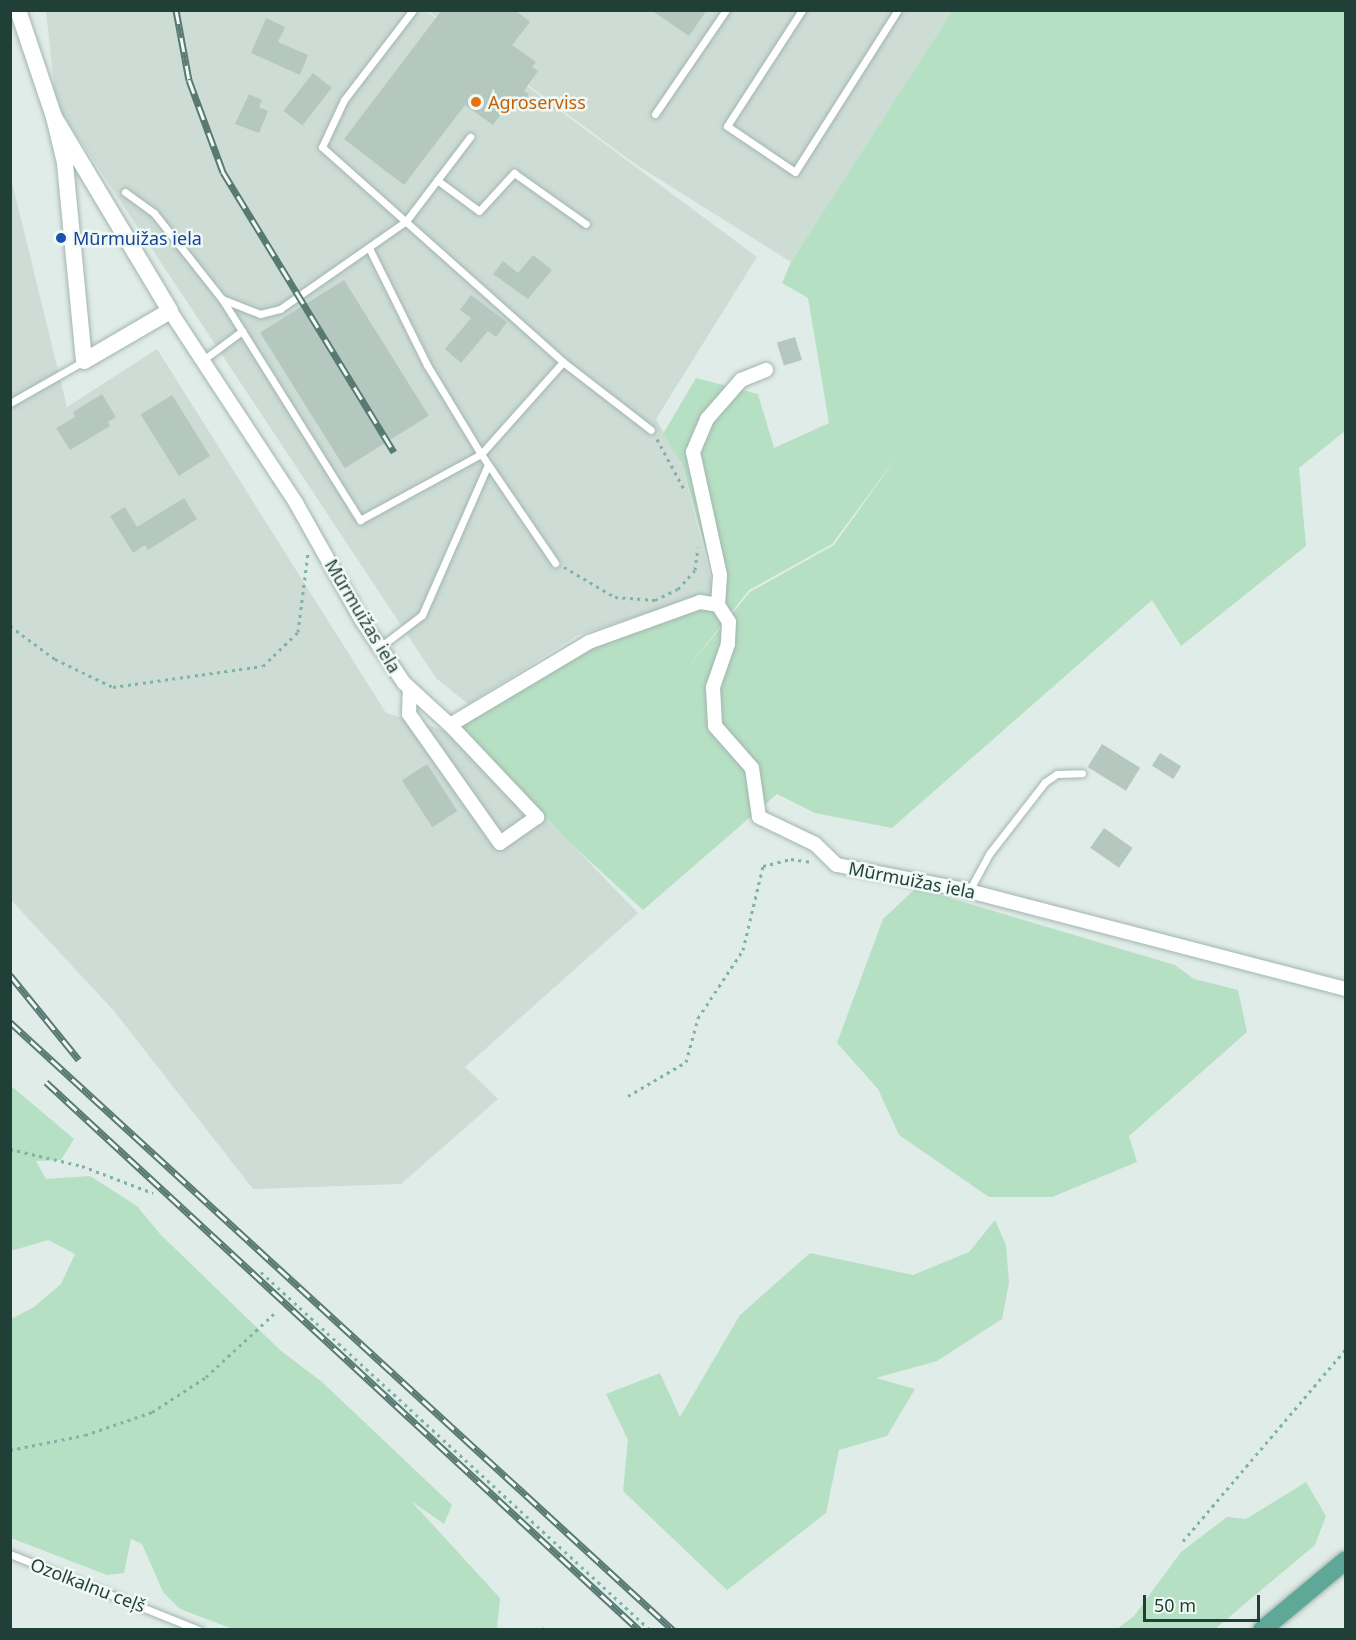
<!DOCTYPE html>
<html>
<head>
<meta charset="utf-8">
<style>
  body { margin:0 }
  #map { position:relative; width:1356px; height:1640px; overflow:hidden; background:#e0ece7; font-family:"Noto Sans",sans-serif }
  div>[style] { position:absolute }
  .built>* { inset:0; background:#cedcd6 }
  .green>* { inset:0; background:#b6e0c3 }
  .building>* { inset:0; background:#b5c8c0; transform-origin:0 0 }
  .path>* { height:3px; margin-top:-1.5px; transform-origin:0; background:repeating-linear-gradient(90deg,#7db4a5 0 3px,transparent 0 7.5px) }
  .roads { filter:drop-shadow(0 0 2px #a2b5af) drop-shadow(0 0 2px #a2b5af) }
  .service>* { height:7px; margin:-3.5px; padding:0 3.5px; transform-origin:3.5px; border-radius:3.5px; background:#fff }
  .minor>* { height:14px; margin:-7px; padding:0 7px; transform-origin:7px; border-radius:7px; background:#fff }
  .tertiary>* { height:16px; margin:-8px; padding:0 8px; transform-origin:8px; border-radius:8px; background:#fff }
  .primary>* { height:18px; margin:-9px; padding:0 9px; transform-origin:9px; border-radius:9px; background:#5fa797 }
  .rail>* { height:7px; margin-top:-3.5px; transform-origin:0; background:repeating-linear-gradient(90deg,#f1f9f5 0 14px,#597a73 0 28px); box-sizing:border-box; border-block:2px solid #597a73 }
  .dots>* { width:16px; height:16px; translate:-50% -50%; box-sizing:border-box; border:3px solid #f1f9f5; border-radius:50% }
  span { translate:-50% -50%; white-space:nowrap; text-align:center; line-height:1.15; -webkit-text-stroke:5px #f1f9f5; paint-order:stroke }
  .food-label { font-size:18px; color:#c56008 }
  .left { translate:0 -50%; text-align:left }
  .transit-label { font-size:18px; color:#164399 }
  .street-label { font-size:18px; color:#1f3f37 }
  .frame { position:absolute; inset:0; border:12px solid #1f3f37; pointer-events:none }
  .scale { position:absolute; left:1143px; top:1595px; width:117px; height:27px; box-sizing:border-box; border:3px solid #1f3f37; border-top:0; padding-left:8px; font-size:18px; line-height:21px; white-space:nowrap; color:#1f3f37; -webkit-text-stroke:4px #f1f9f5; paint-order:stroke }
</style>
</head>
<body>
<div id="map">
  <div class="built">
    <div style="clip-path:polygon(46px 11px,426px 11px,757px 257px,656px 419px,682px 465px,714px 592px,578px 635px,468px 704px,436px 678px,56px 104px)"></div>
    <div style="clip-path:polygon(428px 11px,952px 11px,791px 262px,635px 164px)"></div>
    <div style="clip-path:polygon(10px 174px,67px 407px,157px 349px,386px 713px,468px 737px,638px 913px,465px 1067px,498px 1099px,401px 1184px,253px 1189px,114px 1011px,11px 900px)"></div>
  </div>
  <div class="green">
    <div style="clip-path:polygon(evenodd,952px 11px,1345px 11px,1345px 431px,1299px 468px,1306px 546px,1181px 646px,1152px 600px,892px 828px,815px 813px,777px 794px,643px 910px,568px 841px,461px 725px,581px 649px,717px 591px,682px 464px,663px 434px,696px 378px,758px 394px,774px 448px,829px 423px,808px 298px,782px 283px,791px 262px,952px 11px,899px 454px,834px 545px,750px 592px,685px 671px,749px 590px,832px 544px,899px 454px)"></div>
    <div style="clip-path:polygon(916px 888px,1175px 965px,1194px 979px,1238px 990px,1247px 1032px,1129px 1136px,1137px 1162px,1052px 1197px,989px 1197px,899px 1135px,878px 1089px,837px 1043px,883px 919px)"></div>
    <div style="clip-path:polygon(10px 1085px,74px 1139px,61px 1160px,36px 1161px,46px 1179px,90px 1176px,137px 1206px,161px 1235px,280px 1350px,322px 1382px,452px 1505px,444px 1524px,411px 1501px,500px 1598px,497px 1629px,233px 1629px,180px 1609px,163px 1592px,142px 1544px,131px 1539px,124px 1573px,107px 1575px,11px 1538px,11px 1319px,34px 1307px,61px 1284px,75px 1254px,48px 1240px,11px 1251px)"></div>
    <div style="clip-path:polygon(995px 1220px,1006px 1245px,1009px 1283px,1002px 1319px,937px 1361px,876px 1378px,915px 1389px,887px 1436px,839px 1450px,826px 1513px,727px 1590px,623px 1491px,628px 1440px,606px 1394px,660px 1373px,680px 1417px,740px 1315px,810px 1253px,913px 1275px,969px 1252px)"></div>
    <div style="clip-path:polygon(1306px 1482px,1326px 1516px,1315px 1545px,1215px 1629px,1117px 1629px,1134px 1616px,1181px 1552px,1227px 1517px,1246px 1519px)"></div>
  </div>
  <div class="building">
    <div style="clip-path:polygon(442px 10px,515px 10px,530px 22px,512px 45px,536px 62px,532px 67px,538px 71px,524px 91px,529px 94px,519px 107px,511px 101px,493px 125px,465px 105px,404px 185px,344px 139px)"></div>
    <div style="clip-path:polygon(651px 10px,707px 10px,689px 36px)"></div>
    <div style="clip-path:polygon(266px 18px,285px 27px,278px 42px,308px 55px,300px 75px,251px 53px)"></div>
    <div style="left:313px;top:73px;width:24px;height:48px;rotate:38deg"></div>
    <div style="clip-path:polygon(249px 94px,262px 100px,259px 107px,268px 111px,259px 133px,235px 124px)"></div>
    <div style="clip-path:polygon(533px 255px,552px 270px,528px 299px,493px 274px,503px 261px,518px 273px)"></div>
    <div style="left:344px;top:280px;width:160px;height:99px;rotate:58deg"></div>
    <div style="clip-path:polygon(471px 295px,507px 322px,496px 337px,488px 331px,461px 363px,445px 349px,471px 318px,460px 310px)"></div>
    <div style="left:795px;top:337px;width:24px;height:19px;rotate:73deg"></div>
    <div style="clip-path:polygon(102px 394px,116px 417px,108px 422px,110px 426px,70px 450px,56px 428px,75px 417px,73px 412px)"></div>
    <div style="left:172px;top:395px;width:72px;height:37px;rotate:58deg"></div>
    <div style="clip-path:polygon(184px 498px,197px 519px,148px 550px,145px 545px,133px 553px,110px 516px,125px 507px,137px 527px)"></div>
    <div style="left:1102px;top:744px;width:45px;height:27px;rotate:32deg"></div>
    <div style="left:1160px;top:753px;width:25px;height:15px;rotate:32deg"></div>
    <div style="left:427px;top:764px;width:56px;height:30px;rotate:57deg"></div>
    <div style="left:1104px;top:828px;width:35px;height:24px;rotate:35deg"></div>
  </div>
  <div class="path">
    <div style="left:657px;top:439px;width:59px;rotate:61.7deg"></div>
    <div style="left:564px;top:567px;width:59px;rotate:30.5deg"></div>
    <div style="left:615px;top:597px;width:40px;rotate:4.3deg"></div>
    <div style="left:655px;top:600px;width:25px;rotate:-26deg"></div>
    <div style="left:678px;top:589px;width:25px;rotate:-48deg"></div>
    <div style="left:695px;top:570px;width:23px;rotate:-83deg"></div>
    <div style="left:10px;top:626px;width:56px;rotate:36.3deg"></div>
    <div style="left:55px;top:659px;width:64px;rotate:25.8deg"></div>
    <div style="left:113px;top:687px;width:151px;rotate:-8deg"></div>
    <div style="left:263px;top:666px;width:49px;rotate:-44.2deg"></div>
    <div style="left:298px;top:632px;width:80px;rotate:-82.8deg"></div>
    <div style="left:628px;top:1096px;width:67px;rotate:-30.4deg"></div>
    <div style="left:686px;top:1062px;width:46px;rotate:-74.7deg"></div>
    <div style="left:698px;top:1018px;width:82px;rotate:-56.5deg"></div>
    <div style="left:743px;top:950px;width:86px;rotate:-76.6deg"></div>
    <div style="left:763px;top:866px;width:29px;rotate:-14deg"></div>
    <div style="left:791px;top:859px;width:21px;rotate:8deg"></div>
    <div style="left:10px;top:1149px;width:74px;rotate:13.3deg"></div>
    <div style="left:82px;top:1166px;width:76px;rotate:20.8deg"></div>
    <div style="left:261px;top:1272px;width:529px;rotate:42.62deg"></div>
    <div style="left:10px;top:1450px;width:76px;rotate:-11.3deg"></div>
    <div style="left:85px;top:1435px;width:71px;rotate:-18.9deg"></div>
    <div style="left:152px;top:1412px;width:64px;rotate:-32.9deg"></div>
    <div style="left:206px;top:1377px;width:97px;rotate:-42.9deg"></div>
    <div style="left:1183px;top:1541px;width:252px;rotate:-49.7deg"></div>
    <div style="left:543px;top:1630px;width:6px;rotate:-51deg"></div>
  </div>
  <div class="roads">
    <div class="service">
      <div style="left:413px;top:10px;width:113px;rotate:127.5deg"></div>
      <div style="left:344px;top:100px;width:52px;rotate:115.1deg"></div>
      <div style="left:322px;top:147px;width:323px;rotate:41.7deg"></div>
      <div style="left:563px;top:362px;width:111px;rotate:37.7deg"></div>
      <div style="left:802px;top:10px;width:138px;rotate:122.9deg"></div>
      <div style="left:727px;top:126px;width:82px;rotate:34.1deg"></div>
      <div style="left:795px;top:172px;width:192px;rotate:-57.6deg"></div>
      <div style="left:655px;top:114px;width:126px;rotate:-55.7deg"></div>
      <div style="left:437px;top:180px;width:52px;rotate:36.4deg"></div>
      <div style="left:479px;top:211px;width:52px;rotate:-47.4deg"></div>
      <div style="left:514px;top:173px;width:88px;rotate:35.3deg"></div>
      <div style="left:125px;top:192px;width:36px;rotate:36deg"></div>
      <div style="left:154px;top:213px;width:110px;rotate:51.7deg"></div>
      <div style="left:222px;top:299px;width:261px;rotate:58deg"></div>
      <div style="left:360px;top:520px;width:138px;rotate:-28.6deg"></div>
      <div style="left:481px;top:454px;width:123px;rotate:-48.3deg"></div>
      <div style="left:369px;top:248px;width:131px;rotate:63.6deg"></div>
      <div style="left:427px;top:365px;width:104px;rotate:58.8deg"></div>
      <div style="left:481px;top:454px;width:132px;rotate:55.8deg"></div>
      <div style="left:222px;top:299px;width:41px;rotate:21.5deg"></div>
      <div style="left:260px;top:314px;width:21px;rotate:-14deg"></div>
      <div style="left:280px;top:309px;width:154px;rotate:-34.9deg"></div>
      <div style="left:406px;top:221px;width:106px;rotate:-52.7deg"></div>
      <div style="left:203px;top:360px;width:49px;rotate:-36.6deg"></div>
      <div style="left:10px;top:403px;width:85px;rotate:-29.6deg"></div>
      <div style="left:380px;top:647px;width:53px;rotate:-37.3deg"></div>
      <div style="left:422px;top:615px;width:164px;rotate:-66.3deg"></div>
      <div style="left:969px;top:891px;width:42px;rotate:-61.6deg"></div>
      <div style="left:989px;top:854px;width:91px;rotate:-52.1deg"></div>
      <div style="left:1045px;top:782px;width:14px;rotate:-34deg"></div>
      <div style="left:1057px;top:774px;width:25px;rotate:-2deg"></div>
      <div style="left:10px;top:1554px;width:204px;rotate:21.9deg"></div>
    </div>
    <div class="minor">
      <div style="left:170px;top:311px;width:230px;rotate:56.7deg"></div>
      <div style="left:296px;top:503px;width:133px;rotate:60.7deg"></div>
      <div style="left:361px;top:619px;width:77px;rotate:56.1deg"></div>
      <div style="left:404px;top:683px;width:62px;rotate:42.4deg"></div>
      <div style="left:450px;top:725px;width:127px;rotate:46.6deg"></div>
      <div style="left:537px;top:817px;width:45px;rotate:144.9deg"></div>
      <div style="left:500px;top:843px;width:158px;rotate:-125.2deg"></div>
      <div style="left:409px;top:714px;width:25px;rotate:-88deg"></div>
      <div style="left:718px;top:605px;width:30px;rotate:-86deg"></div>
      <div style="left:720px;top:575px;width:126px;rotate:-102.4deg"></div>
      <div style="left:693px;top:452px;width:36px;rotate:-67deg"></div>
      <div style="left:707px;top:419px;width:52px;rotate:-48.9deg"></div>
      <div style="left:741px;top:380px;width:27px;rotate:-22deg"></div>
      <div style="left:450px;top:725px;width:162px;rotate:-30.8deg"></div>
      <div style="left:589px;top:642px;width:118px;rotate:-19.8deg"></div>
      <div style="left:700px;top:602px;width:18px;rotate:9deg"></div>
      <div style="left:718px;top:605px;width:20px;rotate:57deg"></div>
      <div style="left:729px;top:622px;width:22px;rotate:93deg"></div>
      <div style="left:728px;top:644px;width:46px;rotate:109.2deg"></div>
      <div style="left:713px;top:687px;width:39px;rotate:87deg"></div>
      <div style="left:715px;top:726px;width:56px;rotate:48.6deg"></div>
      <div style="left:752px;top:768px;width:49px;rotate:81.9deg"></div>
      <div style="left:759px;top:817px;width:62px;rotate:25.7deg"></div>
      <div style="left:815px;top:844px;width:30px;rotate:44deg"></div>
      <div style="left:837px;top:865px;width:135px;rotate:11.1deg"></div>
      <div style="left:969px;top:891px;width:390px;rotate:14.6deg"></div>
    </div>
    <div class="tertiary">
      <div style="left:18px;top:10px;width:113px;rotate:71.4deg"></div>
      <div style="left:54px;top:117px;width:226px;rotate:59.1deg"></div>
      <div style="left:170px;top:311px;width:99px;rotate:149.8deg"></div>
      <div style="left:84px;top:361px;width:199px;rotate:-95.5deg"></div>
      <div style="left:65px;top:163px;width:47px;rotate:-103.4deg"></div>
    </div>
    <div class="primary">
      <div style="left:1262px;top:1630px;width:109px;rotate:-39.8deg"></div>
    </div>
  </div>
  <div class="rail">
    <div style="left:176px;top:10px;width:71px;rotate:79.5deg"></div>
    <div style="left:189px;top:80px;width:98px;rotate:69.7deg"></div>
    <div style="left:223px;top:172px;width:328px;rotate:58.6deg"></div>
    <div style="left:10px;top:975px;width:109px;rotate:50.9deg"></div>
    <div style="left:10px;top:1022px;width:900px;rotate:42.52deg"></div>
    <div style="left:46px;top:1082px;width:807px;rotate:42.74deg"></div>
  </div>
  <div class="dots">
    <div style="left:476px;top:102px;background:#e8710a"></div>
    <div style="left:61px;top:238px;background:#1a4fb4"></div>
  </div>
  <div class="food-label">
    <span class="left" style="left:488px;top:102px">Agroserviss</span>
  </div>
  <div class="transit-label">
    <span class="left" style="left:73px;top:238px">Mūrmuižas iela</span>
  </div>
  <div class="street-label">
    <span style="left:363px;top:616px;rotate:59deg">Mūrmuižas iela</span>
    <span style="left:912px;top:880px;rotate:11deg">Mūrmuižas iela</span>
    <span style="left:88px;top:1585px;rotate:21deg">Ozolkalnu ceļš</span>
  </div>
  <div class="frame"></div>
  <div class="scale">50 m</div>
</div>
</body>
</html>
